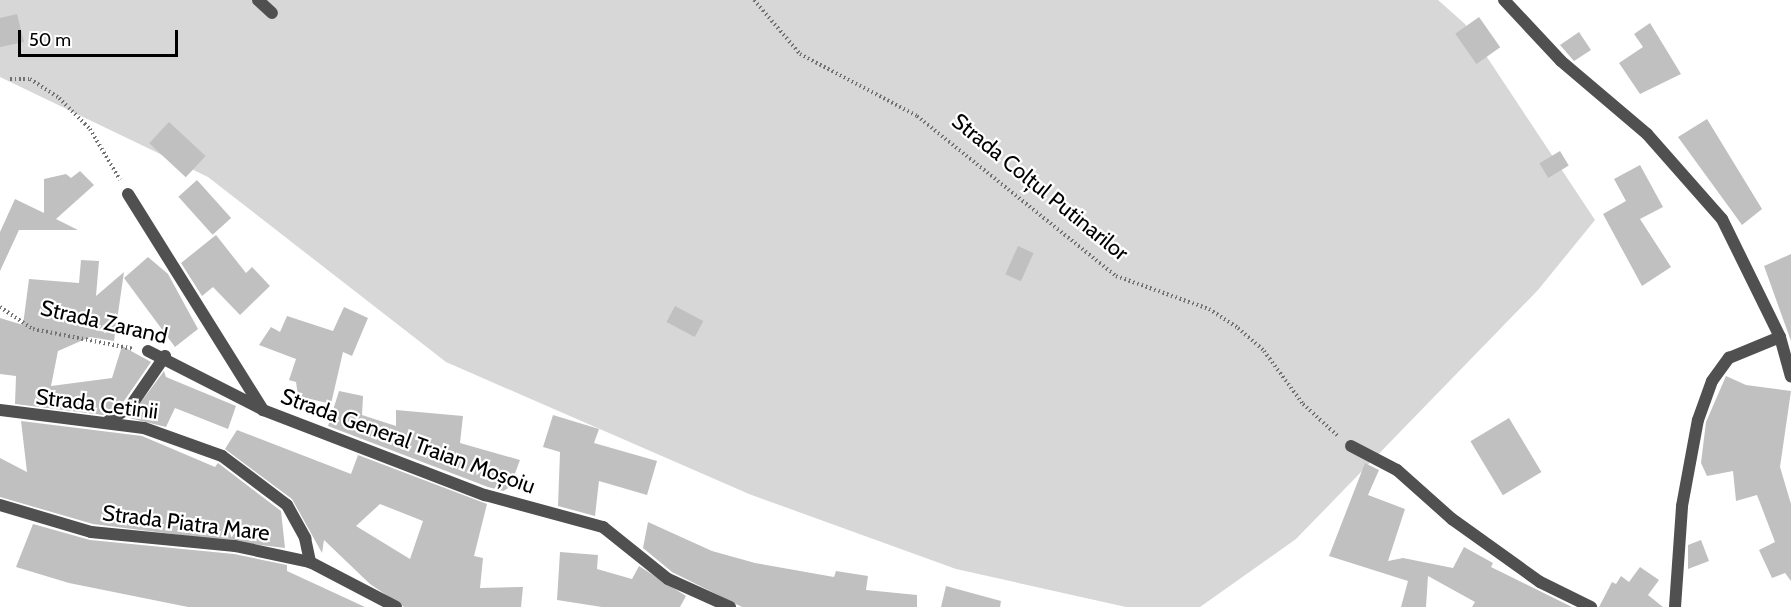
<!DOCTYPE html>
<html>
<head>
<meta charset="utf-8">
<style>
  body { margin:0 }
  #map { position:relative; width:1791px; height:607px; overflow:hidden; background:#fff; font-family:Cabin,sans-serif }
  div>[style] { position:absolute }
  .green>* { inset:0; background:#d7d7d7 }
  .building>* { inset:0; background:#c0c0c0; transform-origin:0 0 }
  .path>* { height:4px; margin-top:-2px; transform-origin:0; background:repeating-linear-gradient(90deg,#727272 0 1.5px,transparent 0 4.5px) }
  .lane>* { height:12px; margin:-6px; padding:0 6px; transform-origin:6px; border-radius:6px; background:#505050 }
  .street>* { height:12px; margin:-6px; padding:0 6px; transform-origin:6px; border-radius:6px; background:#505050 }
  span { translate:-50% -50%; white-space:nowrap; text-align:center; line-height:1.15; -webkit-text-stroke:4.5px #fff; paint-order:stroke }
  .street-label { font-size:22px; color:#000 }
  .scale { position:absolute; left:18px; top:30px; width:160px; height:27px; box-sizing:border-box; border:3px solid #000; border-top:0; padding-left:8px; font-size:18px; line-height:21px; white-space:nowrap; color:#000; -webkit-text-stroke:4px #fff; paint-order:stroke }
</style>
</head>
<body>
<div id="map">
  <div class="green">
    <div style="clip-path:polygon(0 0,1438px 0,1465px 24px,1595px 220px,1538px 290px,1296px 539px,1200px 607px,1126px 607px,956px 569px,749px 494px,446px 362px,208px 177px,0 77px)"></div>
  </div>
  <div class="building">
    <div style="clip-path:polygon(17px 14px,24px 42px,0 47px,0 18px)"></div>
    <div style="left:1479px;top:17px;width:37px;height:29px;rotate:55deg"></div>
    <div style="clip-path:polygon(1650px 23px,1681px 74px,1640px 94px,1619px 63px,1643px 47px,1634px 34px)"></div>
    <div style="clip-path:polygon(1579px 32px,1591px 50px,1574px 61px,1560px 45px)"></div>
    <div style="clip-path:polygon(1707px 119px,1762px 209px,1742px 225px,1678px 137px)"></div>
    <div style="left:169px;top:122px;width:50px;height:29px;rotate:43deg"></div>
    <div style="left:1560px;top:151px;width:17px;height:24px;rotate:59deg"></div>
    <div style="clip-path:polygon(1640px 165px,1663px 207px,1640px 219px,1671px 267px,1642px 286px,1603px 214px,1626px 201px,1614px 179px)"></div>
    <div style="clip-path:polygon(80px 171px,94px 185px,56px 219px,78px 230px,19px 230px,0 271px,0 232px,15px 199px,44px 213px,44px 179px,66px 174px,71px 178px)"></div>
    <div style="left:197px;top:180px;width:51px;height:25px;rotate:48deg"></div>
    <div style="clip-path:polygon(216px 235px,246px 273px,252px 267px,270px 286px,240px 315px,213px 287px,202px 296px,181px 263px)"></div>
    <div style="left:1018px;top:246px;width:17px;height:31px;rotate:24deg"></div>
    <div style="clip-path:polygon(1791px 254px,1791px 341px,1764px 266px)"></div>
    <div style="clip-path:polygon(148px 257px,168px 274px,198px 329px,175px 347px,124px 278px)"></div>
    <div style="clip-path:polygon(81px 260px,99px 261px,96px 296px,124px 272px,114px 341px,90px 337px,58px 351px,51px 386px,112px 378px,122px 346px,151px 362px,124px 401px,103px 415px,15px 404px,16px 376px,0 374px,0 318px,23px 325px,29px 279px,79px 283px)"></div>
    <div style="left:675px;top:306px;width:32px;height:18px;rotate:28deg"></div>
    <div style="clip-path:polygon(344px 307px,368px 318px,352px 356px,343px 352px,331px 404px,298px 396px,296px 382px,289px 380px,296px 359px,259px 345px,271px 327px,280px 332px,287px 316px,333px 331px)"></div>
    <div style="clip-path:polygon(164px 371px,166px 377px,236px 406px,228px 429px,175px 408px,166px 427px,129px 418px)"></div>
    <div style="clip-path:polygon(1726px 376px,1746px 385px,1791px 391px,1780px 467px,1791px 504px,1791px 581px,1785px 573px,1772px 578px,1759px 550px,1775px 542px,1757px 495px,1736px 501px,1733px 471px,1707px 476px,1701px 463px,1706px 422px)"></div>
    <div style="clip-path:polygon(339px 391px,363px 396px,362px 415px,396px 426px,396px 410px,463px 416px,460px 443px,520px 460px,510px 487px,503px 491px,488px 487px,328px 426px)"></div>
    <div style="clip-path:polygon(553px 415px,599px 429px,594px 443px,657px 461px,647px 495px,599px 481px,595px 516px,558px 506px,560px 452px,543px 447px)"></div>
    <div style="left:1509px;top:418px;width:63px;height:45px;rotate:59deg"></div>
    <div style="clip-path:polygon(21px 421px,142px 436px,215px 467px,218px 463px,281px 511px,285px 548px,93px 524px,0 497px,0 458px,27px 472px)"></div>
    <div style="clip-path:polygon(evenodd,237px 430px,351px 474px,358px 455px,487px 504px,474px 556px,483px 558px,480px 588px,523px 587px,521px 607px,404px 607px,370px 584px,324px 540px,322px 553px,292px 499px,225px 449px,237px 430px,380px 504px,423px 521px,410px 559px,356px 526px,380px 504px)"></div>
    <div style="clip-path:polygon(1365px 463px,1379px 470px,1368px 495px,1405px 509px,1388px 561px,1403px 558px,1453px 568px,1464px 547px,1493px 563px,1491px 567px,1572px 607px,1472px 607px,1475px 602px,1428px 576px,1426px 607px,1401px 607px,1408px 581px,1329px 556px)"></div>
    <div style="clip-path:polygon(648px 522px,712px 551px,755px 563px,834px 577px,836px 571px,868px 576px,866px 590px,917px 595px,917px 607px,742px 607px,672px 572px,643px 548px)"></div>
    <div style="clip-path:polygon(33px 524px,90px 540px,234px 554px,287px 565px,287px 571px,365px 607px,188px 607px,69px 583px,16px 567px)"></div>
    <div style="clip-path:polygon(1701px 540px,1709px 561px,1688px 569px,1688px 545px)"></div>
    <div style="clip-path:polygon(560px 552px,598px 555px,597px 569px,632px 579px,639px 566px,686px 596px,680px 607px,602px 607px,557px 600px)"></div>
    <div style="clip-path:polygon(1640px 567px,1659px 580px,1648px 595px,1663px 607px,1599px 607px,1612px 582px,1616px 584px,1621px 576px,1629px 582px)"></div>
    <div style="clip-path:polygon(946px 586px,1001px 601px,1000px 607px,941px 607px)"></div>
  </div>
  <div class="path">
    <div style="left:754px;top:0;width:71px;rotate:49.6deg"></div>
    <div style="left:800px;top:54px;width:132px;rotate:27.9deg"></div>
    <div style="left:917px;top:116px;width:255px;rotate:38.8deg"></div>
    <div style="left:1116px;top:276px;width:99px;rotate:19.5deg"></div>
    <div style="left:1209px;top:309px;width:35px;rotate:33deg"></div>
    <div style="left:1238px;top:328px;width:35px;rotate:41deg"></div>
    <div style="left:1264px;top:351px;width:66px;rotate:53.7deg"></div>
    <div style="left:1303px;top:404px;width:49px;rotate:42.5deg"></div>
    <div style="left:10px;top:79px;width:20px"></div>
    <div style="left:30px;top:79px;width:35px;rotate:33deg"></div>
    <div style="left:59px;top:98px;width:44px;rotate:45deg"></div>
    <div style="left:90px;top:129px;width:59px;rotate:59.5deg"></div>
    <div style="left:0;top:307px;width:40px;rotate:34deg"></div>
    <div style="left:33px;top:329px;width:103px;rotate:11.2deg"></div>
  </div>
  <div class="lane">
    <div style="left:107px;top:422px;width:27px;rotate:-33deg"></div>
    <div style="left:130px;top:407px;width:62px;rotate:-55.5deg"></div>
  </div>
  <div class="street">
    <div style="left:258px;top:0;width:19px;rotate:43deg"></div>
    <div style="left:1504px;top:0;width:83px;rotate:46.9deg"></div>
    <div style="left:1561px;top:61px;width:113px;rotate:40.3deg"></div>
    <div style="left:1647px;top:134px;width:113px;rotate:48.6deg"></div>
    <div style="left:1722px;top:219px;width:131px;rotate:63.8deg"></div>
    <div style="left:1780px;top:337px;width:41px;rotate:74.6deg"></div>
    <div style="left:128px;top:194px;width:255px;rotate:58deg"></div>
    <div style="left:263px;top:410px;width:238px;rotate:21deg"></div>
    <div style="left:485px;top:495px;width:122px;rotate:15.2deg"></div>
    <div style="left:603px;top:527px;width:83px;rotate:38.7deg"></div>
    <div style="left:668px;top:579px;width:68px;rotate:24.3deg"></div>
    <div style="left:148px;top:351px;width:128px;rotate:27deg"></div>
    <div style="left:0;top:410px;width:145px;rotate:7.1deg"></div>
    <div style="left:144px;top:428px;width:83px;rotate:19.7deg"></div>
    <div style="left:222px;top:456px;width:81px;rotate:37deg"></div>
    <div style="left:287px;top:505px;width:38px;rotate:61deg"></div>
    <div style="left:305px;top:538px;width:25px;rotate:78deg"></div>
    <div style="left:1351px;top:446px;width:52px;rotate:27.6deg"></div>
    <div style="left:1397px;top:470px;width:74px;rotate:41.7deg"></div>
    <div style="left:1452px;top:519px;width:108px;rotate:35.6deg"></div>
    <div style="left:1540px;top:582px;width:57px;rotate:26.1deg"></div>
    <div style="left:0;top:505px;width:95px;rotate:16.5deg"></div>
    <div style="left:91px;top:532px;width:145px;rotate:5.6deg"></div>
    <div style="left:235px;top:546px;width:77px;rotate:12deg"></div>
    <div style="left:310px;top:562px;width:97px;rotate:27.6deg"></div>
    <div style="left:1675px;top:607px;width:101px;rotate:-86deg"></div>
    <div style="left:1682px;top:506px;width:87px;rotate:-79.5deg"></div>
    <div style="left:1698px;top:420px;width:41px;rotate:-70.3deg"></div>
    <div style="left:1712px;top:381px;width:29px;rotate:-54deg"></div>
    <div style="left:1729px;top:358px;width:55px;rotate:-22.4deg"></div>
  </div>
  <div class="street-label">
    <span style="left:1040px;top:187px;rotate:39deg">Strada Colțul Putinarilor</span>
    <span style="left:104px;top:322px;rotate:13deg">Strada Zarand</span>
    <span style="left:97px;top:404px;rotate:7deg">Strada Cetinii</span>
    <span style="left:408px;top:441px;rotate:20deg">Strada General Traian Moșoiu</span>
    <span style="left:186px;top:523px;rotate:7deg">Strada Piatra Mare</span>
  </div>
  <div class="scale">50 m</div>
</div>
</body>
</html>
